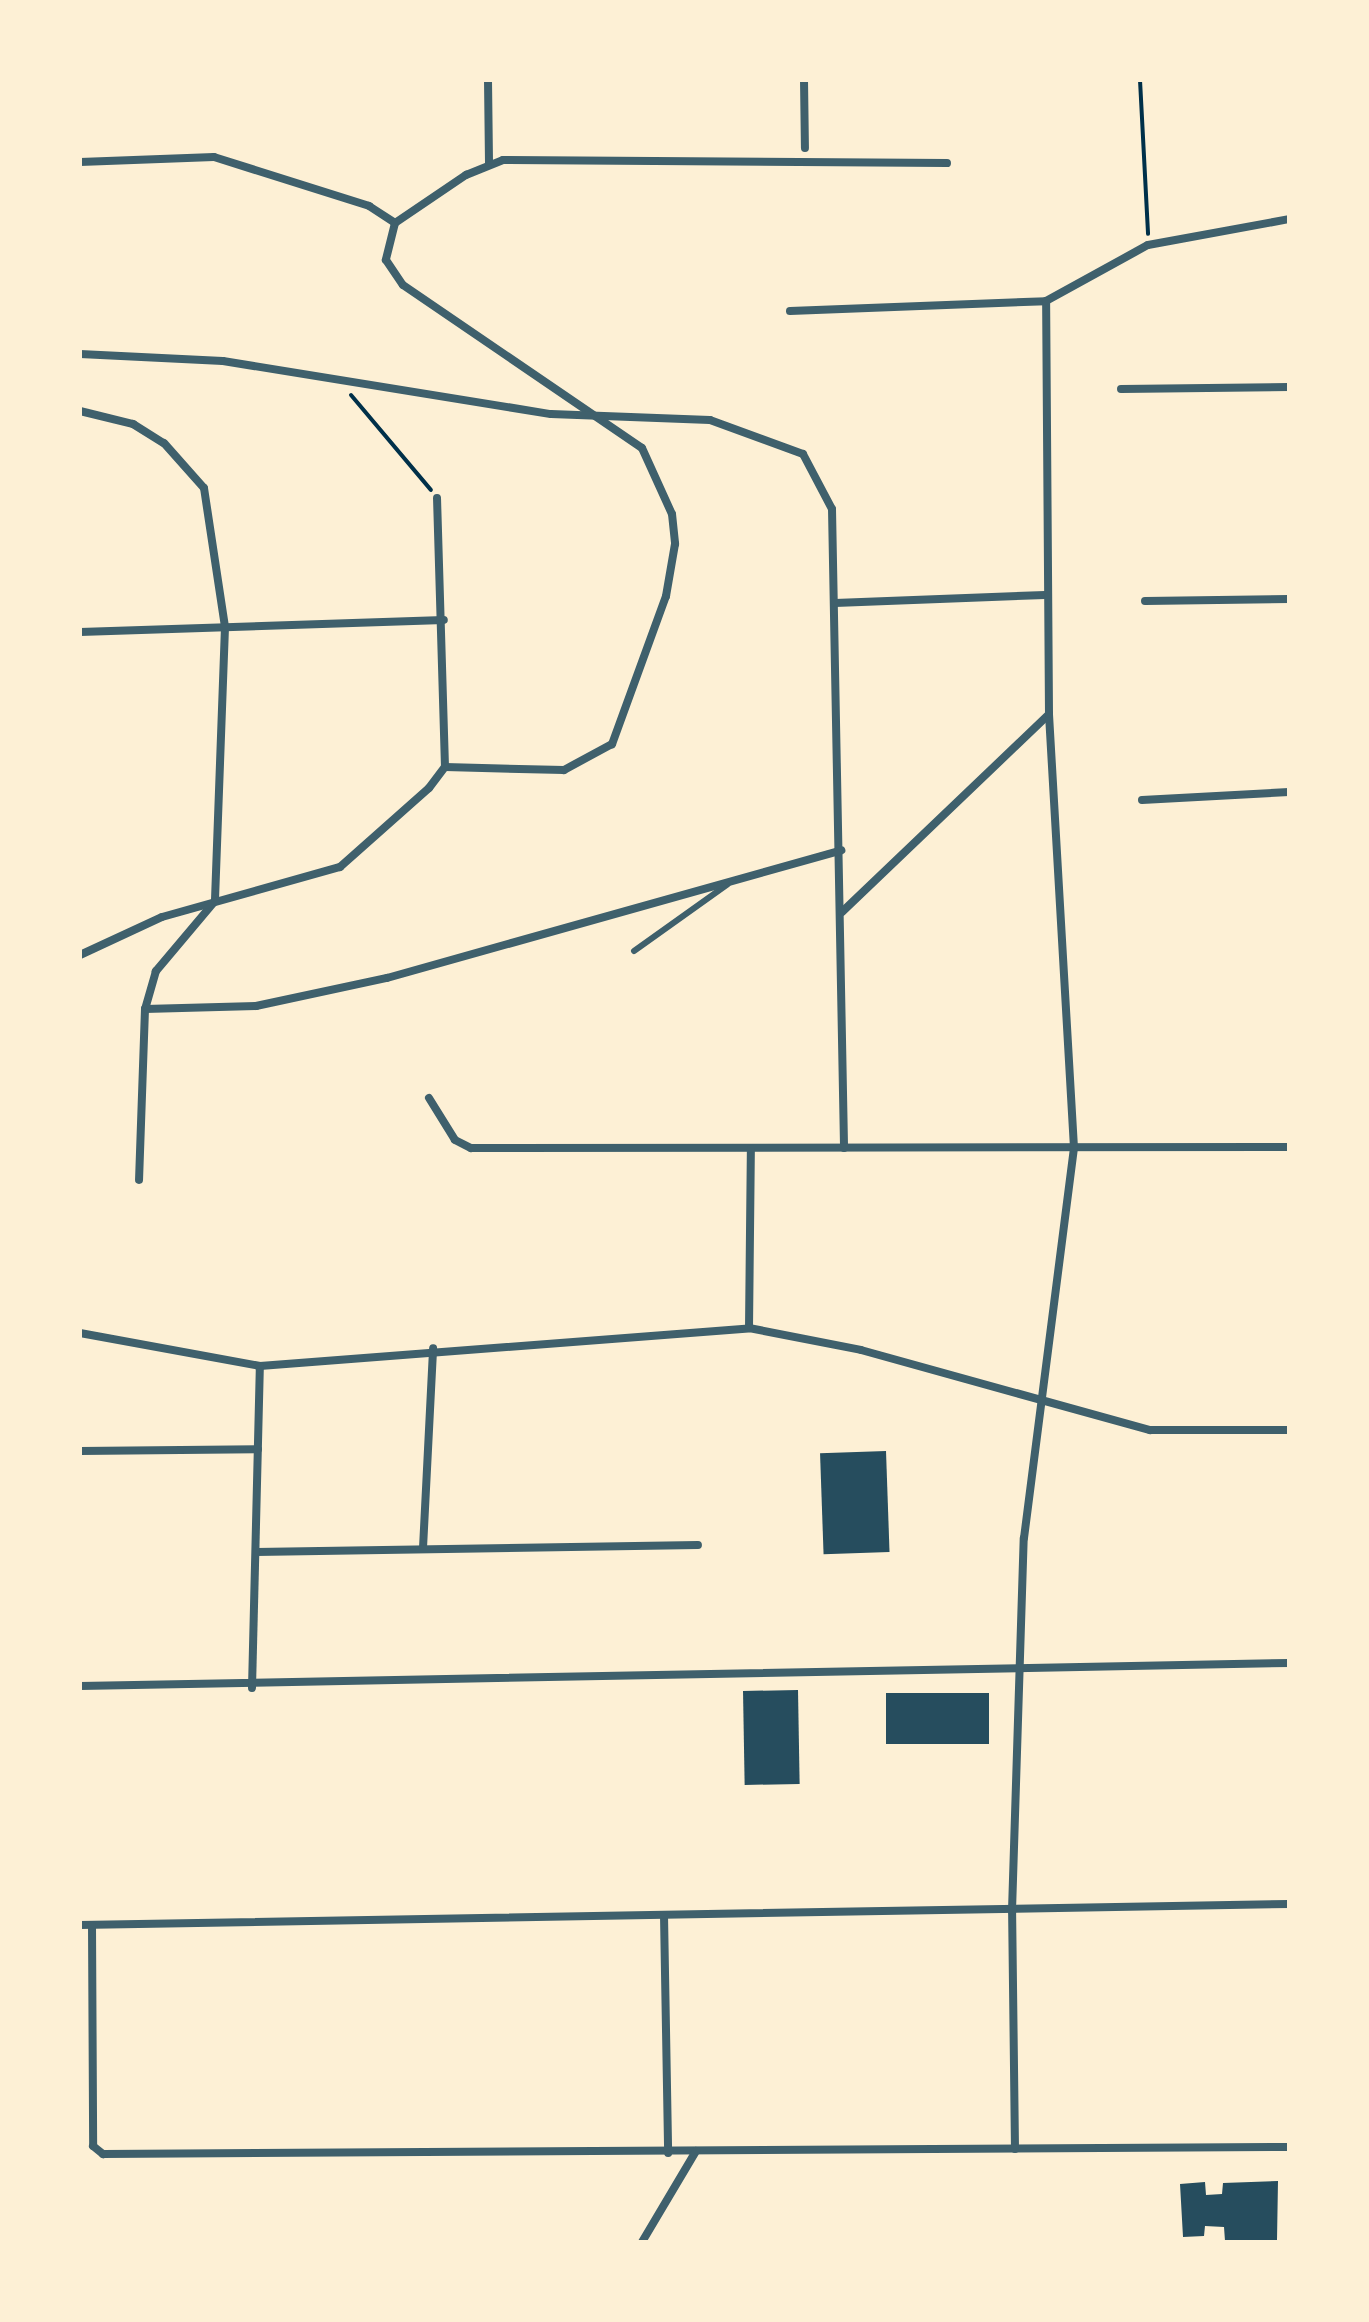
<!DOCTYPE html>
<html>
<head>
<meta charset="utf-8">
<style>
  body { margin:0 }
  #map { position:relative; width:1369px; height:2322px; overflow:hidden; background:#fdf0d5; font-family:"Source Serif 4",serif }
  div>[style] { position:absolute }
  .building>* { inset:0; background:#264d5e; transform-origin:0 0 }
  .path>* { height:4px; margin:-2px; padding:0 2px; transform-origin:2px; border-radius:2px; background:#003049 }
  .service>* { height:6px; margin:-3px; padding:0 3px; transform-origin:3px; border-radius:3px; background:#3f606c }
  .minor>* { height:8px; margin:-4px; padding:0 4px; transform-origin:4px; border-radius:4px; background:#3f606c }
  span { translate:-50% -50%; white-space:nowrap; text-align:center; line-height:1.15; -webkit-text-stroke:6px #fdf0d5; paint-order:stroke }
  .frame { position:absolute; inset:0; border:82px solid #fdf0d5; pointer-events:none }
</style>
</head>
<body>
<div id="map">
  <div class="building">
    <div style="left:886px;top:1451px;width:101px;height:66px;rotate:88deg"></div>
    <div style="left:798px;top:1690px;width:94px;height:55px;rotate:89deg"></div>
    <div style="left:989px;top:1693px;width:51px;height:103px;rotate:90deg"></div>
    <div style="clip-path:polygon(1278px 2181px,1277px 2240px,1225px 2241px,1224px 2227px,1205px 2226px,1204px 2236px,1183px 2237px,1180px 2184px,1205px 2182px,1206px 2195px,1222px 2194px,1223px 2183px)"></div>
  </div>
  <div class="path">
    <div style="left:1140px;top:80px;width:154px;rotate:87deg"></div>
    <div style="left:351px;top:395px;width:124px;rotate:49.9deg"></div>
  </div>
  <div class="service">
    <div style="left:634px;top:951px;width:115px;rotate:-35.5deg"></div>
  </div>
  <div class="minor">
    <div style="left:488px;top:80px;width:83px;rotate:89.3deg"></div>
    <div style="left:804px;top:80px;width:68px;rotate:89.2deg"></div>
    <div style="left:80px;top:162px;width:134px;rotate:-2.1deg"></div>
    <div style="left:214px;top:157px;width:163px;rotate:17.5deg"></div>
    <div style="left:369px;top:206px;width:31px;rotate:33deg"></div>
    <div style="left:395px;top:223px;width:38px;rotate:104deg"></div>
    <div style="left:386px;top:260px;width:30px;rotate:56deg"></div>
    <div style="left:403px;top:285px;width:289px;rotate:34.3deg"></div>
    <div style="left:642px;top:448px;width:72px;rotate:65.6deg"></div>
    <div style="left:672px;top:514px;width:30px;rotate:84deg"></div>
    <div style="left:675px;top:544px;width:53px;rotate:99.8deg"></div>
    <div style="left:666px;top:596px;width:158px;rotate:110deg"></div>
    <div style="left:612px;top:744px;width:55px;rotate:151.6deg"></div>
    <div style="left:564px;top:770px;width:119px;rotate:-178.6deg"></div>
    <div style="left:395px;top:223px;width:86px;rotate:-34.1deg"></div>
    <div style="left:466px;top:175px;width:40px;rotate:-22deg"></div>
    <div style="left:503px;top:160px;width:444px;rotate:0.4deg"></div>
    <div style="left:790px;top:311px;width:256px;rotate:-2.2deg"></div>
    <div style="left:1046px;top:301px;width:116px;rotate:-28.8deg"></div>
    <div style="left:1148px;top:245px;width:143px;rotate:-10.4deg"></div>
    <div style="left:80px;top:354px;width:143px;rotate:2.8deg"></div>
    <div style="left:223px;top:361px;width:332px;rotate:9.2deg"></div>
    <div style="left:551px;top:414px;width:159px;rotate:2.2deg"></div>
    <div style="left:710px;top:420px;width:99px;rotate:20.1deg"></div>
    <div style="left:803px;top:454px;width:62px;rotate:62.2deg"></div>
    <div style="left:832px;top:509px;width:639px;rotate:88.92deg"></div>
    <div style="left:1121px;top:389px;width:168px;rotate:-0.7deg"></div>
    <div style="left:80px;top:411px;width:55px;rotate:13.8deg"></div>
    <div style="left:133px;top:424px;width:36px;rotate:32deg"></div>
    <div style="left:164px;top:443px;width:60px;rotate:48.4deg"></div>
    <div style="left:204px;top:488px;width:141px;rotate:81.4deg"></div>
    <div style="left:225px;top:627px;width:274px;rotate:92.1deg"></div>
    <div style="left:215px;top:901px;width:92px;rotate:130.1deg"></div>
    <div style="left:156px;top:971px;width:40px;rotate:106deg"></div>
    <div style="left:145px;top:1009px;width:171px;rotate:92deg"></div>
    <div style="left:1145px;top:601px;width:144px;rotate:-0.8deg"></div>
    <div style="left:835px;top:603px;width:210px;rotate:-2.2deg"></div>
    <div style="left:80px;top:632px;width:364px;rotate:-1.9deg"></div>
    <div style="left:1142px;top:800px;width:147px;rotate:-3.1deg"></div>
    <div style="left:842px;top:912px;width:286px;rotate:-43.7deg"></div>
    <div style="left:80px;top:955px;width:90px;rotate:-24.9deg"></div>
    <div style="left:162px;top:917px;width:185px;rotate:-15.7deg"></div>
    <div style="left:340px;top:867px;width:119px;rotate:-41.6deg"></div>
    <div style="left:429px;top:788px;width:26px;rotate:-53deg"></div>
    <div style="left:445px;top:767px;width:269px;rotate:-91.7deg"></div>
    <div style="left:145px;top:1009px;width:111px;rotate:-1.5deg"></div>
    <div style="left:256px;top:1006px;width:134px;rotate:-12.1deg"></div>
    <div style="left:387px;top:978px;width:472px;rotate:-15.7deg"></div>
    <div style="left:429px;top:1098px;width:49px;rotate:58.2deg"></div>
    <div style="left:455px;top:1140px;width:18px;rotate:27deg"></div>
    <div style="left:471px;top:1148px;width:818px;rotate:-0.07deg"></div>
    <div style="left:749px;top:1328px;width:179px;rotate:-89.4deg"></div>
    <div style="left:80px;top:1333px;width:183px;rotate:10.4deg"></div>
    <div style="left:260px;top:1366px;width:490px;rotate:-4.4deg"></div>
    <div style="left:749px;top:1328px;width:114px;rotate:11.1deg"></div>
    <div style="left:861px;top:1350px;width:300px;rotate:15.5deg"></div>
    <div style="left:1150px;top:1430px;width:139px"></div>
    <div style="left:80px;top:1451px;width:178px;rotate:-0.6deg"></div>
    <div style="left:423px;top:1548px;width:200px;rotate:-87.1deg"></div>
    <div style="left:256px;top:1552px;width:442px;rotate:-0.9deg"></div>
    <div style="left:80px;top:1686px;width:1209px;rotate:-1.09deg"></div>
    <div style="left:252px;top:1688px;width:322px;rotate:-88.6deg"></div>
    <div style="left:664px;top:1915px;width:238px;rotate:89deg"></div>
    <div style="left:80px;top:1925px;width:1209px;rotate:-1deg"></div>
    <div style="left:92px;top:1925px;width:221px;rotate:89.7deg"></div>
    <div style="left:93px;top:2146px;width:13px;rotate:39deg"></div>
    <div style="left:103px;top:2154px;width:1186px;rotate:-0.34deg"></div>
    <div style="left:1015px;top:2149px;width:238px;rotate:-90.7deg"></div>
    <div style="left:1012px;top:1911px;width:373px;rotate:-88.2deg"></div>
    <div style="left:1024px;top:1538px;width:393px;rotate:-82.7deg"></div>
    <div style="left:1074px;top:1148px;width:435px;rotate:-93.3deg"></div>
    <div style="left:1049px;top:714px;width:413px;rotate:-90.4deg"></div>
    <div style="left:642px;top:2242px;width:106px;rotate:-59.3deg"></div>
  </div>
  <div class="frame"></div>
</div>
</body>
</html>
